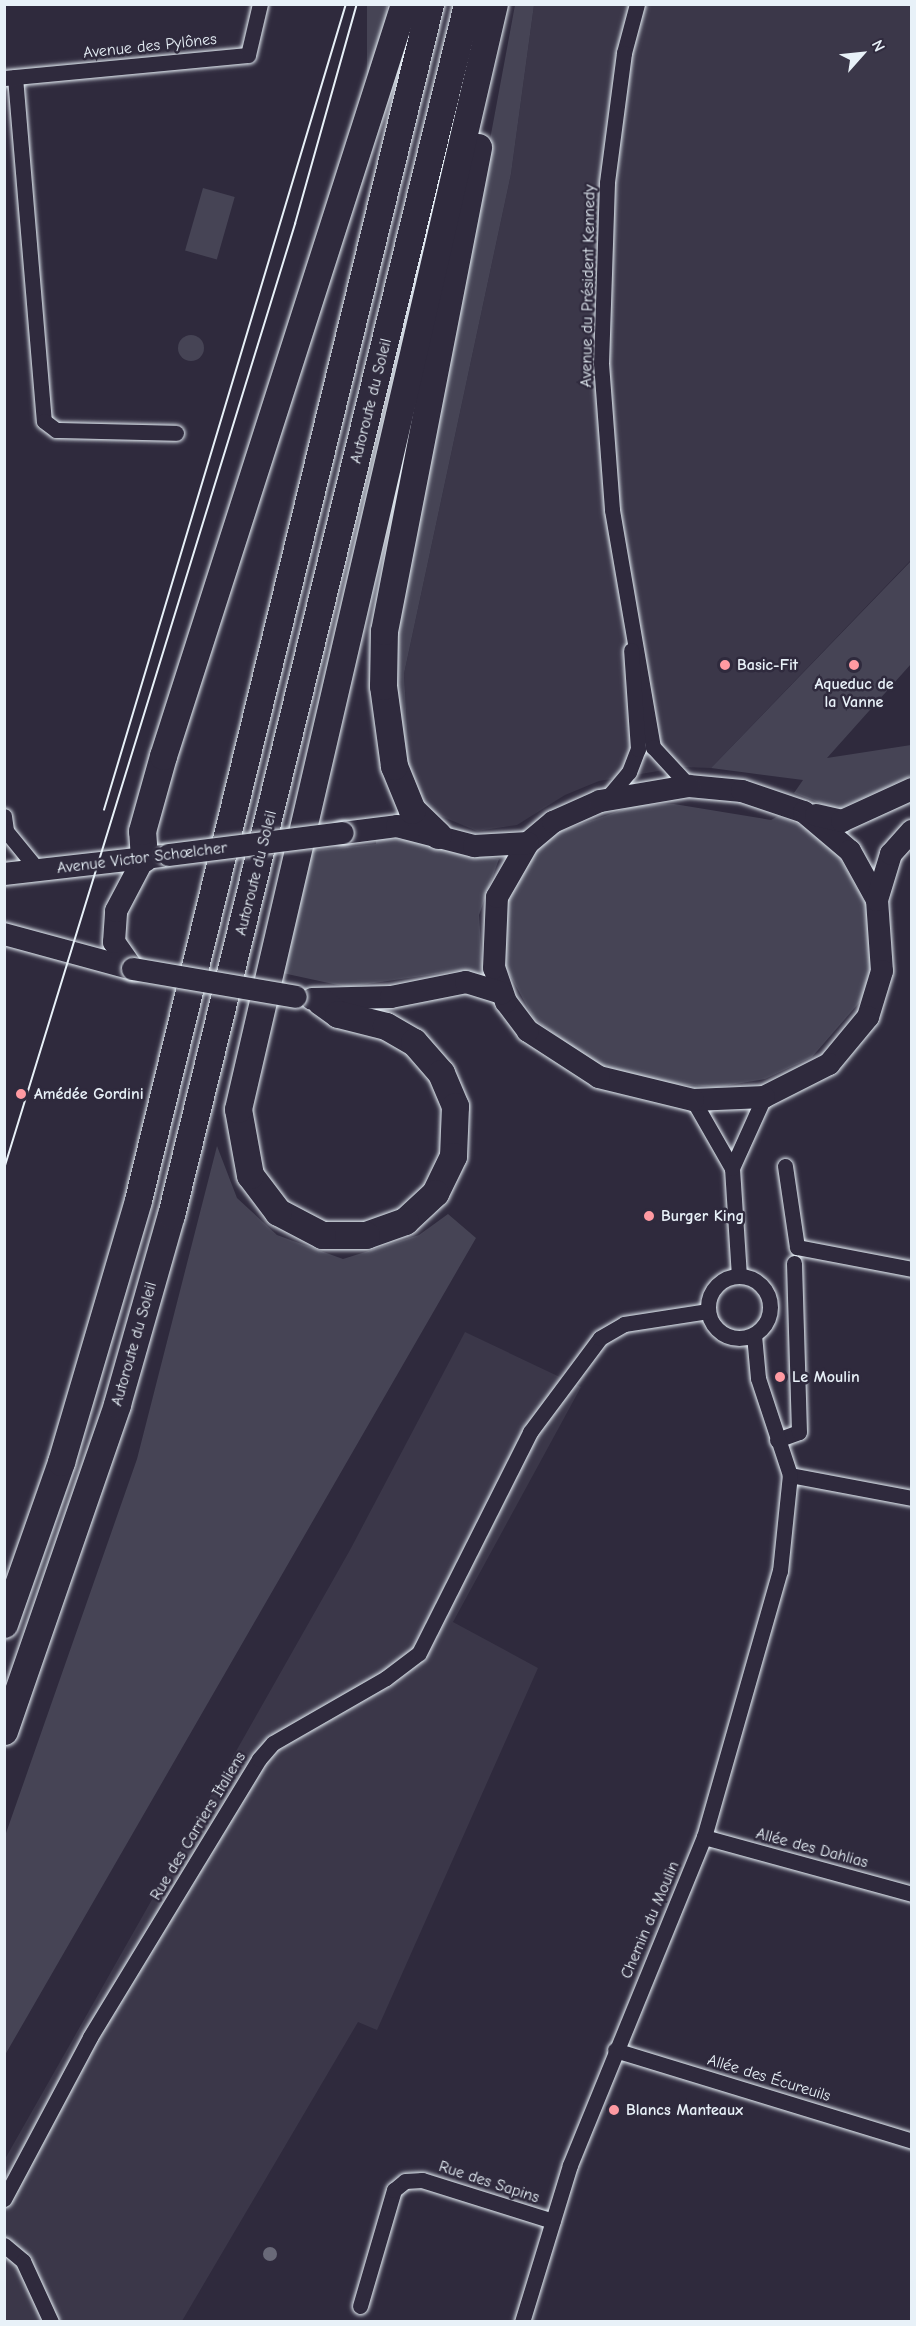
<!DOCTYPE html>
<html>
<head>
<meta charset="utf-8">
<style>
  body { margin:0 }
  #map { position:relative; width:916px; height:2326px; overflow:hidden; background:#2f2a3d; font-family:"Comic Neue",sans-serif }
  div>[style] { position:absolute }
  .built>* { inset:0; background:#3b3749 }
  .green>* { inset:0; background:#464455; transform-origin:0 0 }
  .round { border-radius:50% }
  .water>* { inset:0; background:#696978 }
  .roads { filter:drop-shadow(0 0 2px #e8f1f8) drop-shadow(0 0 2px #e8f1f8) }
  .minor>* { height:15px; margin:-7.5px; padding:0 7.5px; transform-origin:7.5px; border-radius:7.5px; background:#2f2a3d }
  .minor>.ring { margin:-7.5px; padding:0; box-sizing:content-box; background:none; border:15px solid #2f2a3d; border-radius:50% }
  .primary>* { height:22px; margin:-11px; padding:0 11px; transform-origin:11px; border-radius:11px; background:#2f2a3d }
  .motorway>* { height:27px; margin:-13.5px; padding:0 13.5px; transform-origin:13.5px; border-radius:13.5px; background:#2f2a3d }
  .tram>* { height:1.5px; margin:-0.75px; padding:0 0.75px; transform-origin:0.75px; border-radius:0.75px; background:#e8f1f8 }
  .bridges { filter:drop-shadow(0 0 2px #e8f1f8) drop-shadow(0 0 2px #e8f1f8) }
  .primary-bridge>* { height:22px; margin:-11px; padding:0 11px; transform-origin:11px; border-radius:11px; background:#2f2a3d }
  .dots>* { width:16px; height:16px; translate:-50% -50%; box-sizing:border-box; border:3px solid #2f2a3d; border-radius:50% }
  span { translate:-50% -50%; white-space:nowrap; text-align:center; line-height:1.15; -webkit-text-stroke:5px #2f2a3d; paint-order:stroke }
  .street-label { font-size:16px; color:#e8f1f8 }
  .poi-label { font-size:16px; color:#e8f1f8; font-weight:700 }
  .left { translate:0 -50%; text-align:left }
  .frame { position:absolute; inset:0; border:6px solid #e8f1f8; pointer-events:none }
  .north { position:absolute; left:832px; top:24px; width:60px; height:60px; -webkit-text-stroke:4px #2f2a3d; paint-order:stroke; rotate:63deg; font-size:16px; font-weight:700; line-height:24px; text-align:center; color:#e8f1f8 }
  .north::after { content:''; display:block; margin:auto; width:21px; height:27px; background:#e8f1f8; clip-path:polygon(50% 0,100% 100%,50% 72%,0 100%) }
</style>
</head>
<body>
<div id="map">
  <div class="built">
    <div style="clip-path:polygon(534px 5px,911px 5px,911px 560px,711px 768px,682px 767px,599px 781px,565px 795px,517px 825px,477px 831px,436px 814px,418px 795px,410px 776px,404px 674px,511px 174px)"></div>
    <div style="clip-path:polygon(465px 1332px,581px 1387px,453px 1622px,538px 1668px,377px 2030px,358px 2022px,182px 2321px,5px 2322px,5px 2159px,350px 1550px)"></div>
  </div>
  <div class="green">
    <div style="left:367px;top:5px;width:20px;height:70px"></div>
    <div style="clip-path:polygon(515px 5px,534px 5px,511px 174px,404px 674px,410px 776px,394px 699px,397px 640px)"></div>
    <div style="left:203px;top:188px;width:33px;height:65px;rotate:16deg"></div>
    <div class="round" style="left:178px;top:335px;width:26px;height:26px"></div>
    <div style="clip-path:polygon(911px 561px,911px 664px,827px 758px,911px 745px,911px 776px,837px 810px,794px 793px,803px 780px,711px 768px)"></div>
    <div style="clip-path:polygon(674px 804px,771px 820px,778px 816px,808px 828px,833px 846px,869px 910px,876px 947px,865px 996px,812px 1057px,765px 1079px,718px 1087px,656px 1083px,593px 1062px,534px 1019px,505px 966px,505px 906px,527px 860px,555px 833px,637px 805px)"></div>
    <div style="clip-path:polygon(376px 839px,408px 840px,499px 859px,479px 915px,483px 975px,456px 971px,347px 987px,278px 972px,308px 851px,376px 844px)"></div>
    <div style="clip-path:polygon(217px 1146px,237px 1198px,277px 1235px,343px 1259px,419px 1235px,448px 1214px,476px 1238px,5px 2055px,5px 1836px,137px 1459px)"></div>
  </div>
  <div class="water">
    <div class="round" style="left:263px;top:2247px;width:14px;height:14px"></div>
  </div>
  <div class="roads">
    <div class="minor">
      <div style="left:637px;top:4px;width:51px;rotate:104.9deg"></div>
      <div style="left:624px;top:53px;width:131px;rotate:97.5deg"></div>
      <div style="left:607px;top:183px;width:180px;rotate:91.9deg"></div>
      <div style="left:601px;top:363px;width:147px;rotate:85.7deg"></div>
      <div style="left:612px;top:510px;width:241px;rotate:80.2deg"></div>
      <div style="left:653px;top:747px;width:53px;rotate:47.3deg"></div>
      <div style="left:15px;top:77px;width:345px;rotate:85.2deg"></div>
      <div style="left:44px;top:421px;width:15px;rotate:37deg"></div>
      <div style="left:56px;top:430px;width:120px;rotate:1.4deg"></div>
      <div style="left:4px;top:78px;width:245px;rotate:-5.4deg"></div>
      <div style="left:248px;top:55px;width:52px;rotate:-76.8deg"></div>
      <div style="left:607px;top:798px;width:34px;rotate:-50deg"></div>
      <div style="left:629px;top:772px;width:25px;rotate:-69deg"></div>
      <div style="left:638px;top:749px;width:99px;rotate:-94deg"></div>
      <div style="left:4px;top:816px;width:15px;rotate:82deg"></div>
      <div style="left:6px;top:831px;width:50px;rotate:50.6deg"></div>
      <div style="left:693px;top:1100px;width:78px;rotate:60.2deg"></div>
      <div style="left:732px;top:1168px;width:107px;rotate:86.3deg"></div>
      <div style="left:785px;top:1166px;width:82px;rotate:81.6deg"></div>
      <div style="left:797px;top:1247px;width:117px;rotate:10.8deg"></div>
      <div style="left:732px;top:1168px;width:78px;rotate:-65.7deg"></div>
      <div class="ring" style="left:708px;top:1276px;width:47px;height:47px"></div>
      <div style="left:777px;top:1440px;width:23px;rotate:-20deg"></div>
      <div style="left:799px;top:1432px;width:169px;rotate:-91.7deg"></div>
      <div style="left:790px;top:1475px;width:124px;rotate:10.7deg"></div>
      <div style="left:704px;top:1837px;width:216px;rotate:15.3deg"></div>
      <div style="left:615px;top:2050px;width:311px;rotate:17deg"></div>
      <div style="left:4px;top:2199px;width:183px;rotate:-62deg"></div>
      <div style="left:90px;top:2037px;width:325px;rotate:-58.7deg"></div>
      <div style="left:259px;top:1759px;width:21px;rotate:-49deg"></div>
      <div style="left:273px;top:1743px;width:130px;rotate:-29.9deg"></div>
      <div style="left:386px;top:1678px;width:41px;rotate:-37.1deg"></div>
      <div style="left:419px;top:1653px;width:247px;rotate:-63.3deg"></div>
      <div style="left:530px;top:1432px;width:117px;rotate:-53.3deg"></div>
      <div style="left:600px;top:1338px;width:28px;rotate:-30deg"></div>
      <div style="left:624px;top:1324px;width:85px;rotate:-8.8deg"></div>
      <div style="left:4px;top:2245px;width:25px;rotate:40deg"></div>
      <div style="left:23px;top:2261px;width:67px;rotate:65.3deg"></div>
      <div style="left:360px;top:2306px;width:121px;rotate:-73.7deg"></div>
      <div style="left:394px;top:2190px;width:14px;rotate:-39deg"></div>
      <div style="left:405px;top:2181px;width:17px;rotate:-3deg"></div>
      <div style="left:422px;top:2180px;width:137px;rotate:17.4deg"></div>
      <div style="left:522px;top:2322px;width:164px;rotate:-73deg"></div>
      <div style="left:570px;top:2165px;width:354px;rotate:-67.8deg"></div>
      <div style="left:704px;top:1837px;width:277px;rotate:-74.1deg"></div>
      <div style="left:780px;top:1571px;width:97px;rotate:-84.1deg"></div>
      <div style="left:790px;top:1475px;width:102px;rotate:-108.3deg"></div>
      <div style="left:758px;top:1378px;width:43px;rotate:-95.3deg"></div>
    </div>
    <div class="primary">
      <div style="left:689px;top:786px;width:53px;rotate:5.4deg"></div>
      <div style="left:742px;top:791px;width:65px;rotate:18.7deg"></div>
      <div style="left:804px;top:812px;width:60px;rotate:40.3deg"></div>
      <div style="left:850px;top:851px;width:56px;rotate:61.1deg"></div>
      <div style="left:877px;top:900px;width:71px;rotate:86deg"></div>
      <div style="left:882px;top:971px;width:48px;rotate:106.9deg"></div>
      <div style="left:868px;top:1017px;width:61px;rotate:129.7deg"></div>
      <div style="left:829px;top:1064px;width:73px;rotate:153.1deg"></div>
      <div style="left:764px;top:1097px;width:71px;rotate:177.6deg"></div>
      <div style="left:693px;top:1100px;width:97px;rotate:-166.3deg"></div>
      <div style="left:599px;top:1077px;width:85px;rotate:-147.1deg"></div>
      <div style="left:528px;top:1031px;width:36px;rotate:-127deg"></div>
      <div style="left:506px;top:1002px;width:36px;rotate:-109deg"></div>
      <div style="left:494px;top:968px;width:71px;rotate:-87.6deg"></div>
      <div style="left:497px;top:897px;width:62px;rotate:-60.1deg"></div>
      <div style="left:528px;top:843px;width:33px;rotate:-40deg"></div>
      <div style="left:553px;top:822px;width:51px;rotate:-24.1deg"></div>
      <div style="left:600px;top:801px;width:90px;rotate:-9.6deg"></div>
      <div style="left:816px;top:815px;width:27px;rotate:13deg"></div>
      <div style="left:842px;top:821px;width:77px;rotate:-24.6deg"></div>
      <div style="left:343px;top:833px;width:54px;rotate:-7.4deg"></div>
      <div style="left:397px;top:826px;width:80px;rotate:14.6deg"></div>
      <div style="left:474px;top:846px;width:54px;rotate:-3.2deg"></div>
      <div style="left:4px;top:874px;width:158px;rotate:-6.5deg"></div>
      <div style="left:877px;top:900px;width:48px;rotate:-73.1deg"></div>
      <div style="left:891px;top:854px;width:31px;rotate:-48deg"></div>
      <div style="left:4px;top:934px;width:134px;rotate:15.2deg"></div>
      <div style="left:133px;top:969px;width:33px;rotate:-125deg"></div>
      <div style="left:114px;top:942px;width:31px;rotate:-86deg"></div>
      <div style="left:116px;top:911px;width:60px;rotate:-62.2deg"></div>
      <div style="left:312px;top:999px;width:79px;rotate:-1.5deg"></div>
      <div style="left:391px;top:997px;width:76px;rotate:-11.3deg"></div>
      <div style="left:466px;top:982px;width:38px;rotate:17deg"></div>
    </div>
    <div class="motorway">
      <div style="left:438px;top:835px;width:36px;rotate:-136deg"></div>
      <div style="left:412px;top:810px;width:48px;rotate:-112.2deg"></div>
      <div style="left:394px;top:766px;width:81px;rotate:-97.8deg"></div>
      <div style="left:383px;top:686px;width:55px;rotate:-89deg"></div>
      <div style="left:384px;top:631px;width:493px;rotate:-79deg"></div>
      <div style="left:144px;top:858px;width:27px;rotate:-94deg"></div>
      <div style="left:142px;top:831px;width:78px;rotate:-74.4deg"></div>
      <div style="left:163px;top:756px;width:790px;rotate:-72.23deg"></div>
      <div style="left:320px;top:1001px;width:22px;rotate:36deg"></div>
      <div style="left:338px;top:1014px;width:49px;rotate:14deg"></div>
      <div style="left:386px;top:1026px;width:32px;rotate:30deg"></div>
      <div style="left:414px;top:1042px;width:41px;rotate:48.9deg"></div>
      <div style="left:441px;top:1073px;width:36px;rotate:67deg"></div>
      <div style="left:455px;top:1106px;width:50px;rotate:92.3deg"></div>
      <div style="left:453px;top:1156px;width:41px;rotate:115.9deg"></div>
      <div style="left:435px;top:1193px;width:41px;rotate:137deg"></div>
      <div style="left:405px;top:1221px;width:41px;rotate:160.3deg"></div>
      <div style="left:366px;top:1235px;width:44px;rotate:180deg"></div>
      <div style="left:322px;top:1235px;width:50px;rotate:-152.4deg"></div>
      <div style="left:278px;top:1212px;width:46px;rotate:-127.1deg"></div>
      <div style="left:250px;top:1175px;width:67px;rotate:-100.3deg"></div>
      <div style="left:238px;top:1109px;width:1134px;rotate:-76.96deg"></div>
      <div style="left:4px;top:1624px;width:172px;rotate:-70.6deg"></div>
      <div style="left:61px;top:1462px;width:273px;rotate:-73.6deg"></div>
      <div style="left:138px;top:1200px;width:1231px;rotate:-76.28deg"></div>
      <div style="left:4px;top:1731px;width:346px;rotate:-70.9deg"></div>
      <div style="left:117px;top:1404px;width:197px;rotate:-74.1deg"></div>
      <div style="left:171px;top:1215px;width:1247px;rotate:-76.26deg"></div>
    </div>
  </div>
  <div class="tram">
    <div style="left:104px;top:810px;width:842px;rotate:-73.29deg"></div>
    <div style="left:4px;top:1169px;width:989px;rotate:-72.88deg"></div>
    <div style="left:295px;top:224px;width:229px;rotate:-74.3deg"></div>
  </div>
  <div class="bridges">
    <div class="primary-bridge">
      <div style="left:169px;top:855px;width:175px;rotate:-7.2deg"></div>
      <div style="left:133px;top:969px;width:165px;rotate:9.7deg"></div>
    </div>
  </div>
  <div class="dots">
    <div style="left:725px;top:665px;background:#ff9aa2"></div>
    <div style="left:854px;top:665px;background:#ff9aa2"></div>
    <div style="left:21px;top:1094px;background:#ff9aa2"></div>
    <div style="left:649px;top:1216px;background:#ff9aa2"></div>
    <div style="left:780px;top:1377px;background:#ff9aa2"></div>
    <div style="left:614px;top:2110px;background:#ff9aa2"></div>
  </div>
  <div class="street-label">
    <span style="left:150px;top:46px;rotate:-6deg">Avenue des Pylônes</span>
    <span style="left:588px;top:286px;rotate:-89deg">Avenue du Président Kennedy</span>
    <span style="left:371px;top:401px;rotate:-76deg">Autoroute du Soleil</span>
    <span style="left:142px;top:858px;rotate:-7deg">Avenue Victor Schœlcher</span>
    <span style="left:256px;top:873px;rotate:-76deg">Autoroute du Soleil</span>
    <span style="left:134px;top:1344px;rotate:-74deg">Autoroute du Soleil</span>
    <span style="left:198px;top:1826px;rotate:-59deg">Rue des Carriers Italiens</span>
    <span style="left:812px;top:1848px;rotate:15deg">Allée des Dahlias</span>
    <span style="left:650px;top:1920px;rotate:-67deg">Chemin du Moulin</span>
    <span style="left:769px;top:2078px;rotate:17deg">Allée des Écureuils</span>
    <span style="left:489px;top:2182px;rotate:18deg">Rue des Sapins</span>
  </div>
  <div class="poi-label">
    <span class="left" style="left:737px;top:665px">Basic-Fit</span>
    <span style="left:854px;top:693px">Aqueduc de<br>la Vanne</span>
    <span class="left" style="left:34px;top:1094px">Amédée Gordini</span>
    <span class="left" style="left:661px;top:1216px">Burger King</span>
    <span class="left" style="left:792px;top:1377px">Le Moulin</span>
    <span class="left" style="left:626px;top:2110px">Blancs Manteaux</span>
  </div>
  <div class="frame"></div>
  <div class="north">N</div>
</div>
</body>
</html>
